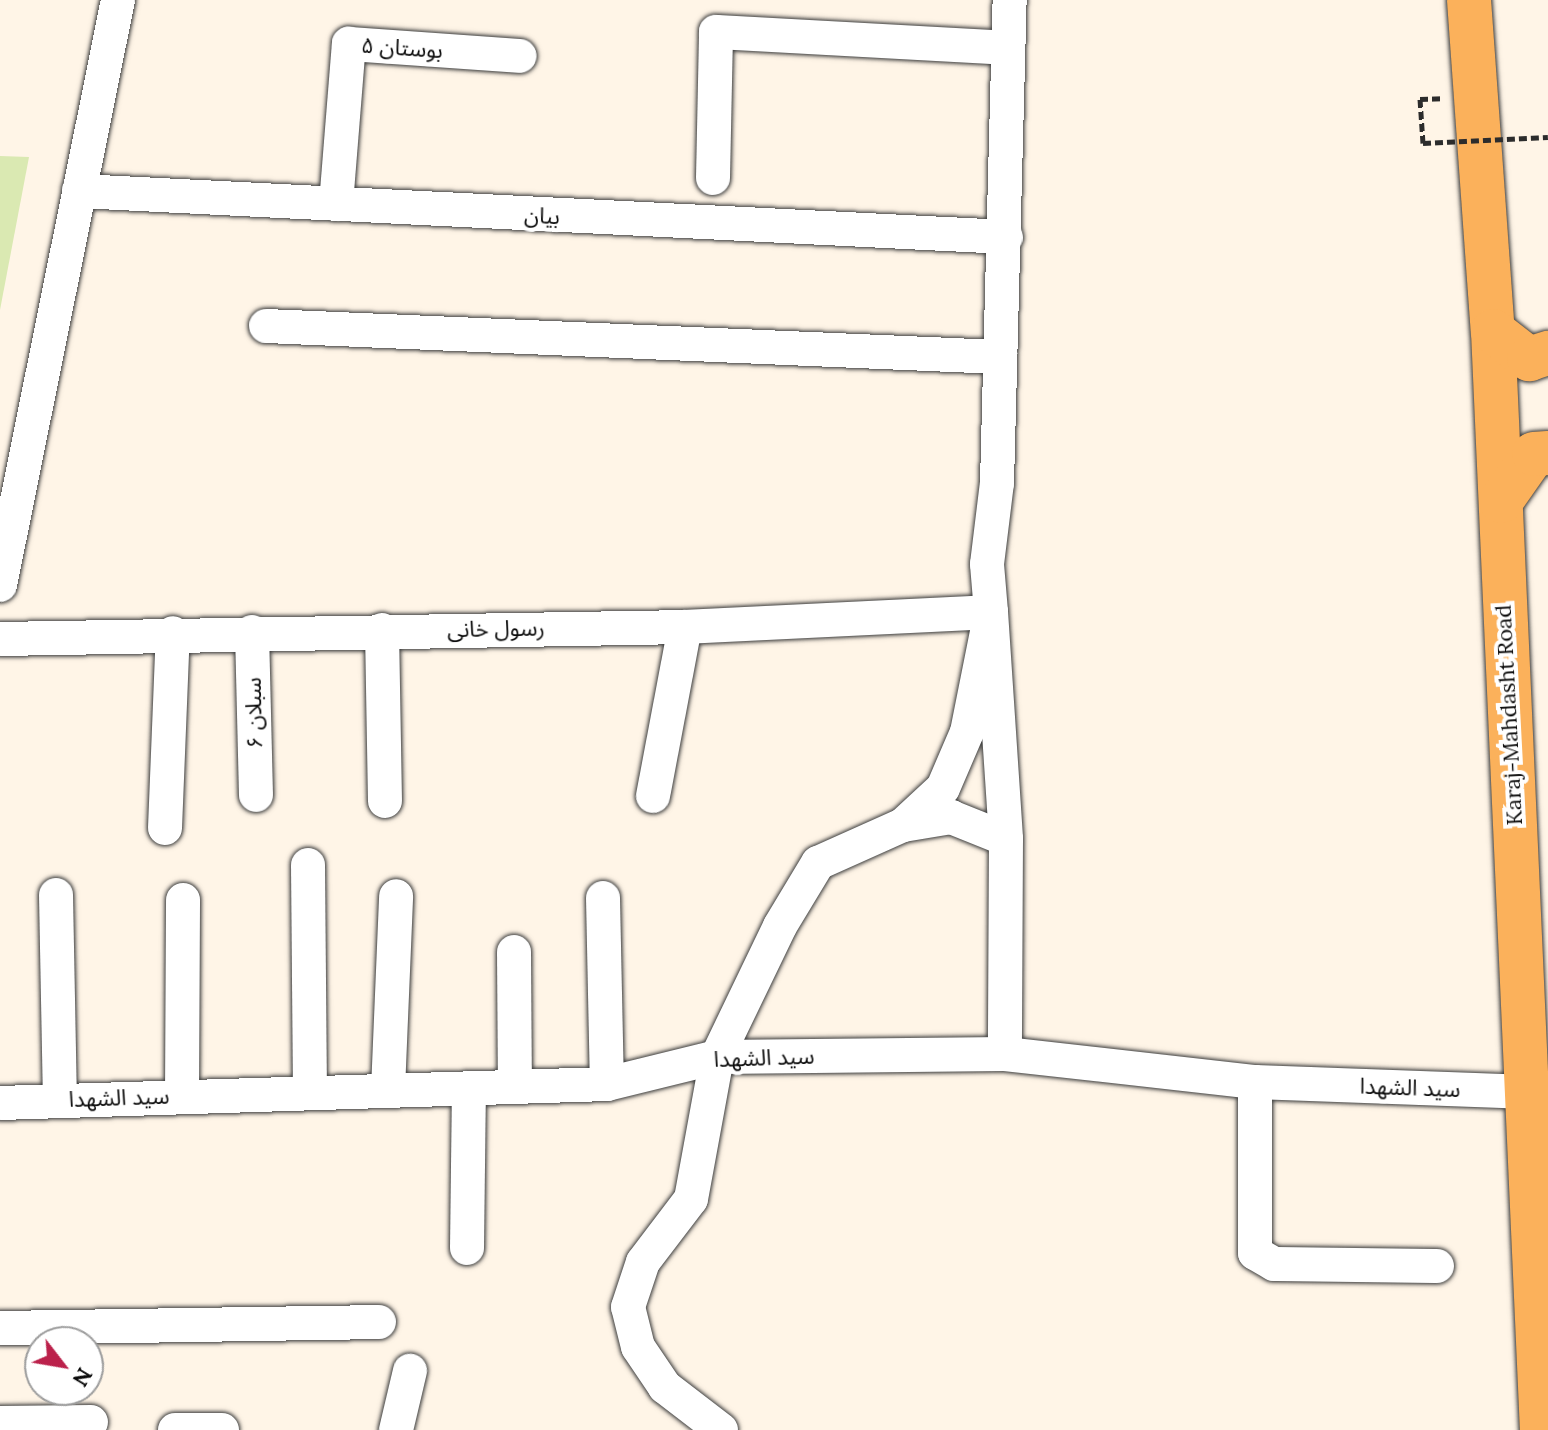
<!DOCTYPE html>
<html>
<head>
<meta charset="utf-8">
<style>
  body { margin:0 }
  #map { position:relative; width:1548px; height:1430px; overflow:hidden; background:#fff5e7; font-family:Lora,"Noto Sans Arabic",serif }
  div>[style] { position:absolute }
  .green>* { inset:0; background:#dae9b2 }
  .path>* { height:5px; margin-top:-2.5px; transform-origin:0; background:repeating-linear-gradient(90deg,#2c2c2c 0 8px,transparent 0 12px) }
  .roads { filter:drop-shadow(0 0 2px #3d3d3d) drop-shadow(0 0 2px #3d3d3d) }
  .minor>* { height:34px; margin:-17px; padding:0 17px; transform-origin:17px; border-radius:17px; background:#fff }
  .primary>* { height:44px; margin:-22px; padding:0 22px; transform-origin:22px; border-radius:22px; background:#fbb15b }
  .path-bridge>* { height:5px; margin-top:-2.5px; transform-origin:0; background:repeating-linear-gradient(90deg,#2c2c2c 0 8px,transparent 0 12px) }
  span { translate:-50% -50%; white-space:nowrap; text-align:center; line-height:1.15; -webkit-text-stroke:8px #fff; paint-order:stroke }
  .street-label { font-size:22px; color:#0a0a0a }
  .north { position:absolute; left:24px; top:1326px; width:80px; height:80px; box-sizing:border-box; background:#fff; border:2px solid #9d9d9d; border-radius:50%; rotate:121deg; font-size:22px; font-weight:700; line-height:32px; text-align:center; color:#0a0a0a }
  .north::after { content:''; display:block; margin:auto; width:28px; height:36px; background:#bb214b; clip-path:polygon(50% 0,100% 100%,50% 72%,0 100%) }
</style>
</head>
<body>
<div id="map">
  <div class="green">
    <div style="clip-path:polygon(0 156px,29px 157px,0 310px)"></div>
  </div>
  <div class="path">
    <div style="left:1423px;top:143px;width:44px;rotate:-93.9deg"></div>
    <div style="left:1420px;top:99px;width:23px;rotate:-2deg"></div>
  </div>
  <div class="roads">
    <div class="minor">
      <div style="left:713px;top:178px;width:146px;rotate:-88.8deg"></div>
      <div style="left:716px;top:32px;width:291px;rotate:3.1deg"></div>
      <div style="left:79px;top:191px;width:928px;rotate:2.84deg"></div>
      <div style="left:336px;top:204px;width:161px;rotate:-85.4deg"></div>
      <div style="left:349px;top:44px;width:171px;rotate:4deg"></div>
      <div style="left:266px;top:326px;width:735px;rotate:2.42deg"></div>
      <div style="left:0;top:585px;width:597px;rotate:-78.6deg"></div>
      <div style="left:382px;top:630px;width:171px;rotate:89deg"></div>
      <div style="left:252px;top:632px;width:163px;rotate:88.6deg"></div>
      <div style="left:0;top:639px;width:685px;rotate:-1deg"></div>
      <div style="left:685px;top:627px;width:306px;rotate:-2.8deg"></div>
      <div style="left:991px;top:612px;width:227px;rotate:86.2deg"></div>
      <div style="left:1006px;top:839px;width:215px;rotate:90.3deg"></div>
      <div style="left:653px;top:796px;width:172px;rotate:-79.3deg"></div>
      <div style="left:903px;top:825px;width:49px;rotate:-9.5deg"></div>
      <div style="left:951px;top:817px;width:59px;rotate:21.8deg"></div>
      <div style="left:165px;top:828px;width:195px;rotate:-87.7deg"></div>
      <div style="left:308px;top:865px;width:227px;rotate:89.5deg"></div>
      <div style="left:56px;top:895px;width:205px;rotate:88.9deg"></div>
      <div style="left:603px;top:898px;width:186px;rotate:88.8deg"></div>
      <div style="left:514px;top:952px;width:135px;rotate:89.6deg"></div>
      <div style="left:1255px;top:1082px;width:171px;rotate:90deg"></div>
      <div style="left:1255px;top:1253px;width:22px;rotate:30deg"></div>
      <div style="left:1274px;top:1264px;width:163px;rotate:0.7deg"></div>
      <div style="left:388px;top:1090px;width:194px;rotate:-87.6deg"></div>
      <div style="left:182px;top:1096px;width:196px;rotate:-89.7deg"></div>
      <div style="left:0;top:1103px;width:607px;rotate:-1.79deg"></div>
      <div style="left:607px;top:1084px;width:113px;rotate:-13.8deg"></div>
      <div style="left:717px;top:1057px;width:288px;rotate:-0.6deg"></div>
      <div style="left:1005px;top:1054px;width:252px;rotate:6.4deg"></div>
      <div style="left:1255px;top:1082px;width:275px;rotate:2.1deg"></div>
      <div style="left:467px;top:1248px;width:160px;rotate:-89.3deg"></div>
      <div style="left:0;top:1328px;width:379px;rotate:-0.9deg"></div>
      <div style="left:0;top:1423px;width:91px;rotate:-0.6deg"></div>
      <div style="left:175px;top:1430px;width:47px"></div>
      <div style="left:396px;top:1430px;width:61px;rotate:-76.7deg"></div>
      <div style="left:721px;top:1430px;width:71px;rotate:-142.5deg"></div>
      <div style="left:665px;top:1387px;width:48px;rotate:-124deg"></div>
      <div style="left:638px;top:1347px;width:41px;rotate:-104deg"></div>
      <div style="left:628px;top:1307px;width:47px;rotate:-71.6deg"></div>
      <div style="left:643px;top:1262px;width:79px;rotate:-52.7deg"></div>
      <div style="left:691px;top:1199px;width:144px;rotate:-79.6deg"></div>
      <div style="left:717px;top:1057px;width:145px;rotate:-64.3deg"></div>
      <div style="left:780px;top:926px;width:74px;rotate:-58.9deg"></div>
      <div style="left:818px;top:863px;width:93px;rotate:-24.1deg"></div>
      <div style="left:903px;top:825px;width:54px;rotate:-42.8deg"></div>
      <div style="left:943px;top:788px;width:61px;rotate:-66.8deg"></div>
      <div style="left:967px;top:732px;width:122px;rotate:-78.7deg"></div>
      <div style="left:991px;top:612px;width:48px;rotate:-94.8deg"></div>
      <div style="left:987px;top:564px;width:82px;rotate:-83deg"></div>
      <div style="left:997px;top:483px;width:483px;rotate:-88.5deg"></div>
    </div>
    <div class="primary">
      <div style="left:1469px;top:0;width:332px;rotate:85.9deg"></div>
      <div style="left:1493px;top:331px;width:1100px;rotate:87.45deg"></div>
      <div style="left:1493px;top:331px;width:46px;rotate:37.9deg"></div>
      <div style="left:1529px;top:359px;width:20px;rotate:-18deg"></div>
      <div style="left:1501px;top:501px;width:57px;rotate:-54.9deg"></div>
      <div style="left:1534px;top:454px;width:14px;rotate:-4deg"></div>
    </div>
  </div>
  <div class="path-bridge">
    <div style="left:1423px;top:143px;width:125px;rotate:-2.7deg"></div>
  </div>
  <div class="street-label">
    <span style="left:402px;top:48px;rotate:4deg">بوستان ۵</span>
    <span style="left:542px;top:216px;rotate:3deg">بیان</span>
    <span style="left:496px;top:629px;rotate:-1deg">رسول خانی</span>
    <span style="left:254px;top:713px;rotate:-91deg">سبلان ۶</span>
    <span style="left:1509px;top:715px;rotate:-93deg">Karaj-Mahdasht Road</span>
    <span style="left:764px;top:1058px;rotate:-2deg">سید الشهدا</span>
    <span style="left:1410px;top:1088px;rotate:2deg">سید الشهدا</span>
    <span style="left:119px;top:1098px;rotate:-2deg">سید الشهدا</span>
  </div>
  <div class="north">N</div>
</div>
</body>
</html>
